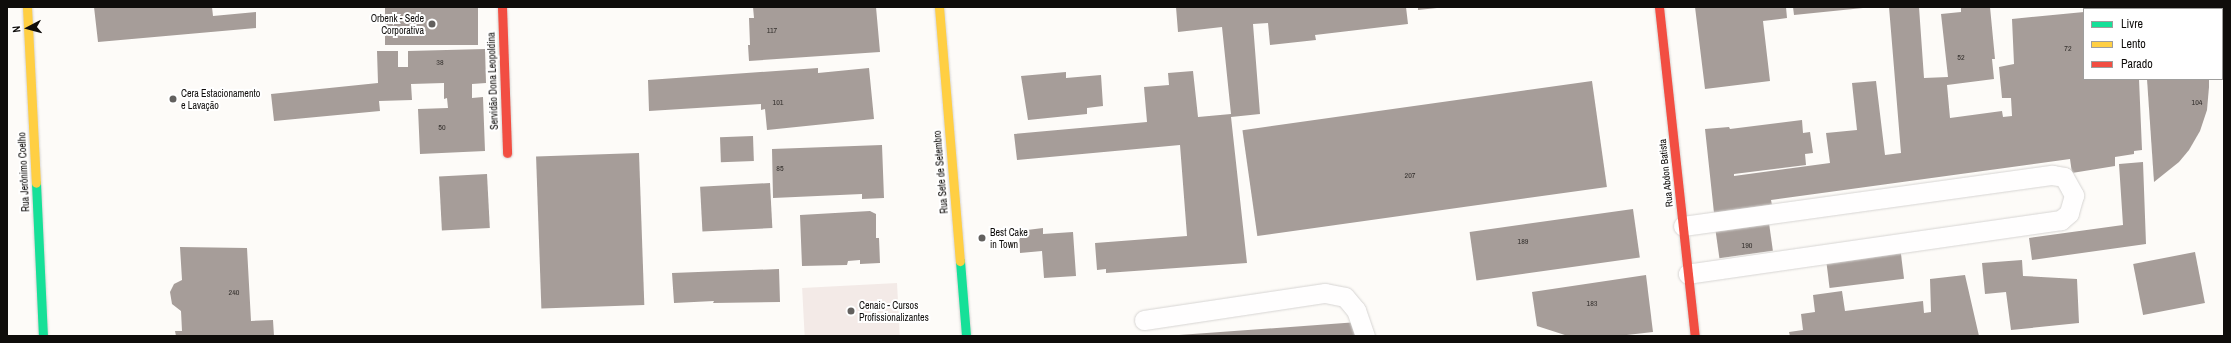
<!DOCTYPE html>
<html>
<head>
<meta charset="utf-8">
<style>
  body { margin:0 }
  #map { position:relative; width:2231px; height:343px; overflow:hidden; background:#fdfbf8; font-family:"Archivo Narrow",sans-serif }
  div>[style] { position:absolute }
  .education>* { inset:0; background:#f3eae7; transform-origin:0 0 }
  .building>* { inset:0; background:#a69d99; transform-origin:0 0 }
  .roads { filter:drop-shadow(0 0 1px #d7d5d3) drop-shadow(0 0 1px #d7d5d3) }
  .lane>* { height:19px; margin:-9.5px; padding:0 9.5px; transform-origin:9.5px; border-radius:9.5px; background:#fffefe }
  .fast>* { height:9px; margin:-4.5px; padding:0 4.5px; transform-origin:4.5px; border-radius:4.5px; background:#16e098 }
  .slow>* { height:9px; margin:-4.5px; padding:0 4.5px; transform-origin:4.5px; border-radius:4.5px; background:#ffcf43 }
  .jam>* { height:9px; margin:-4.5px; padding:0 4.5px; transform-origin:4.5px; border-radius:4.5px; background:#f24e42 }
  .dots>* { width:11px; height:11px; translate:-50% -50%; box-sizing:border-box; border:2px solid #fff; border-radius:50% }
  span { translate:-50% -50%; white-space:nowrap; text-align:center; line-height:1.15; -webkit-text-stroke:4px #fff; paint-order:stroke }
  .number-label { font-size:8px; color:#35312e }
  .number-label span { -webkit-text-stroke-width:0 }
  .poi-label { font-size:10px; color:#0f0d0b }
  .right { translate:-100% -50%; text-align:right }
  .left { translate:0 -50%; text-align:left }
  .street-label { font-size:10px; color:#0f0d0b }
  .frame { position:absolute; inset:0; border:8px solid #0f0d0b; pointer-events:none }
  .legend { position:absolute; left:2083px; top:8px; width:140px; height:72px; box-sizing:border-box; background:#fff; border:1px solid #9f9e9d; margin:0; padding:5px 7px; list-style:none; font-size:12px; color:#0f0d0b }
  .legend li { display:flex; align-items:center; gap:8px; height:20px }
  .legend b { width:20px; border:1px solid #9f9e9d }
  .north { position:absolute; left:8px; top:8px; width:40px; height:40px; -webkit-text-stroke:3px #fff; paint-order:stroke; rotate:264deg; font-size:11px; font-weight:700; line-height:16px; text-align:center; color:#0f0d0b }
  .north::after { content:''; display:block; margin:auto; width:14px; height:18px; background:#0f0d0b; clip-path:polygon(50% 0,100% 100%,50% 72%,0 100%) }
</style>
</head>
<body>
<div id="map">
  <div class="education">
    <div style="left:897px;top:283px;width:52px;height:95px;rotate:87deg"></div>
  </div>
  <div class="building">
    <div style="clip-path:polygon(94px 7px,212px 7px,213px 16px,256px 12px,256px 28px,98px 42px)"></div>
    <div style="left:385px;top:7px;width:93px;height:38px"></div>
    <div style="clip-path:polygon(753px 7px,876px 7px,880px 52px,749px 61px,748px 45px,750px 45px,749px 18px,754px 18px)"></div>
    <div style="clip-path:polygon(1176px 7px,1406px 7px,1408px 24px,1315px 35px,1316px 40px,1270px 45px,1268px 23px,1253px 24px,1260px 114px,1231px 117px,1247px 263px,1106px 273px,1106px 269px,1097px 270px,1095px 243px,1187px 236px,1180px 145px,1017px 160px,1014px 134px,1147px 122px,1144px 87px,1169px 85px,1168px 73px,1193px 71px,1198px 117px,1231px 114px,1222px 27px,1178px 32px)"></div>
    <div style="clip-path:polygon(1418px 7px,1437px 7px,1437px 8px,1418px 10px)"></div>
    <div style="clip-path:polygon(1695px 7px,1786px 7px,1787px 18px,1763px 21px,1770px 81px,1705px 89px)"></div>
    <div style="clip-path:polygon(1793px 7px,1863px 7px,1863px 8px,1794px 15px)"></div>
    <div style="clip-path:polygon(1889px 7px,1919px 7px,1924px 78px,1948px 77px,1941px 14px,1961px 12px,1961px 8px,1990px 7px,1995px 59px,1992px 59px,1994px 79px,1947px 85px,1950px 118px,2002px 111px,2003px 117px,2012px 116px,2011px 98px,2002px 98px,1999px 67px,2014px 64px,2012px 19px,2084px 12px,2084px 79px,2139px 79px,2142px 150px,2134px 151px,2134px 154px,2115px 157px,2115px 166px,2072px 173px,2070px 159px,1771px 200px,1772px 205px,1714px 213px,1705px 129px,1729px 127px,1730px 129px,1802px 120px,1803px 133px,1810px 132px,1813px 153px,1805px 154px,1806px 165px,1734px 174px,1734px 176px,1830px 163px,1826px 133px,1857px 130px,1852px 83px,1876px 81px,1885px 155px,1901px 153px)"></div>
    <div style="left:2162px;top:7px;width:40px;height:2px"></div>
    <div style="clip-path:polygon(485px 49px,486px 83px,472px 84px,472px 98px,483px 97px,485px 151px,420px 154px,418px 109px,448px 108px,447px 98px,444px 99px,444px 83px,411px 84px,412px 100px,379px 101px,380px 111px,274px 121px,271px 94px,378px 83px,377px 51px,398px 51px,398px 67px,408px 67px,408px 51px)"></div>
    <div style="clip-path:polygon(818px 68px,818px 73px,869px 68px,874px 119px,767px 130px,765px 109px,761px 110px,761px 104px,649px 111px,648px 80px)"></div>
    <div style="clip-path:polygon(1066px 72px,1066px 78px,1101px 75px,1103px 106px,1087px 108px,1087px 114px,1028px 120px,1021px 76px)"></div>
    <div style="clip-path:polygon(2147px 79px,2209px 79px,2209px 87px,2207px 110px,2200px 131px,2189px 150px,2179px 162px,2154px 182px)"></div>
    <div style="left:1592px;top:81px;width:107px;height:353px;rotate:82deg"></div>
    <div style="left:753px;top:136px;width:25px;height:33px;rotate:88deg"></div>
    <div style="clip-path:polygon(882px 145px,884px 198px,862px 199px,862px 194px,773px 198px,772px 149px)"></div>
    <div style="left:639px;top:153px;width:152px;height:103px;rotate:88deg"></div>
    <div style="clip-path:polygon(2143px 162px,2146px 244px,2032px 260px,2029px 238px,2123px 225px,2119px 164px)"></div>
    <div style="left:487px;top:174px;width:54px;height:48px;rotate:87deg"></div>
    <div style="left:770px;top:183px;width:45px;height:70px;rotate:87deg"></div>
    <div style="left:1633px;top:209px;width:49px;height:165px;rotate:82deg"></div>
    <div style="clip-path:polygon(870px 211px,876px 214px,876px 238px,879px 238px,880px 263px,860px 264px,860px 260px,848px 261px,847px 265px,802px 266px,800px 215px)"></div>
    <div style="left:1769px;top:223px;width:28px;height:54px;rotate:82deg"></div>
    <div style="clip-path:polygon(1043px 228px,1043px 234px,1073px 232px,1076px 276px,1044px 278px,1042px 251px,1020px 253px,1019px 231px)"></div>
    <div style="left:1900px;top:246px;width:33px;height:75px;rotate:83deg"></div>
    <div style="clip-path:polygon(180px 247px,247px 248px,251px 321px,273px 320px,274px 336px,176px 336px,175px 331px,182px 331px,181px 311px,172px 304px,170px 292px,174px 284px,182px 280px)"></div>
    <div style="left:2195px;top:252px;width:52px;height:63px;rotate:79deg"></div>
    <div style="clip-path:polygon(2022px 260px,2023px 276px,2077px 279px,2079px 323px,2011px 330px,2006px 292px,1985px 294px,1982px 263px)"></div>
    <div style="clip-path:polygon(779px 269px,780px 302px,713px 303px,714px 301px,674px 303px,672px 273px)"></div>
    <div style="clip-path:polygon(1646px 275px,1653px 332px,1618px 336px,1568px 336px,1537px 326px,1532px 292px)"></div>
    <div style="clip-path:polygon(1965px 275px,1979px 336px,1790px 336px,1789px 332px,1803px 330px,1801px 314px,1815px 312px,1813px 295px,1842px 291px,1845px 311px,1923px 301px,1924px 313px,1931px 312px,1930px 279px)"></div>
    <div style="clip-path:polygon(1358px 322px,1359px 336px,1179px 336px,1179px 335px)"></div>
  </div>
  <div class="roads">
    <div class="lane">
      <div style="left:1683px;top:226px;width:373px;rotate:-7.9deg"></div>
      <div style="left:2052px;top:175px;width:12px;rotate:9deg"></div>
      <div style="left:2064px;top:177px;width:21px;rotate:61deg"></div>
      <div style="left:2074px;top:195px;width:19px;rotate:106deg"></div>
      <div style="left:2069px;top:213px;width:11px;rotate:139deg"></div>
      <div style="left:2061px;top:220px;width:377px;rotate:171.8deg"></div>
      <div style="left:1144px;top:320px;width:183px;rotate:-8.5deg"></div>
      <div style="left:1325px;top:293px;width:20px;rotate:11deg"></div>
      <div style="left:1345px;top:297px;width:17px;rotate:50deg"></div>
      <div style="left:1356px;top:310px;width:28px;rotate:71deg"></div>
    </div>
    <div class="fast">
      <div style="left:36px;top:183px;width:153px;rotate:87.4deg"></div>
      <div style="left:960px;top:261px;width:75px;rotate:85.4deg"></div>
    </div>
    <div class="slow">
      <div style="left:27px;top:7px;width:176px;rotate:87.1deg"></div>
      <div style="left:939px;top:7px;width:255px;rotate:85.3deg"></div>
    </div>
    <div class="jam">
      <div style="left:502px;top:7px;width:146px;rotate:88deg"></div>
      <div style="left:1659px;top:7px;width:331px;rotate:83.8deg"></div>
    </div>
  </div>
  <div class="dots">
    <div style="left:432px;top:24px;background:#62605e"></div>
    <div style="left:173px;top:99px;background:#62605e"></div>
    <div style="left:982px;top:238px;background:#62605e"></div>
    <div style="left:851px;top:311px;background:#62605e"></div>
  </div>
  <div class="number-label">
    <span style="left:772px;top:31px">117</span>
    <span style="left:2068px;top:49px">72</span>
    <span style="left:1961px;top:58px">52</span>
    <span style="left:440px;top:63px">38</span>
    <span style="left:778px;top:103px">101</span>
    <span style="left:2197px;top:103px">104</span>
    <span style="left:442px;top:128px">50</span>
    <span style="left:780px;top:169px">85</span>
    <span style="left:1410px;top:176px">207</span>
    <span style="left:1523px;top:242px">189</span>
    <span style="left:1747px;top:246px">190</span>
    <span style="left:234px;top:293px">240</span>
    <span style="left:1592px;top:304px">183</span>
  </div>
  <div class="poi-label">
    <span class="right" style="left:424px;top:24px">Orbenk - Sede<br>Corporativa</span>
    <span class="left" style="left:181px;top:99px">Cera Estacionamento<br>e Lavação</span>
    <span class="left" style="left:990px;top:238px">Best Cake<br>in Town</span>
    <span class="left" style="left:859px;top:311px">Cenaic - Cursos<br>Profissionalizantes</span>
  </div>
  <div class="street-label">
    <span style="left:493px;top:81px;rotate:-92deg">Servidão Dona Leopoldina</span>
    <span style="left:24px;top:172px;rotate:-93deg">Rua Jerônimo Coelho</span>
    <span style="left:941px;top:172px;rotate:-95deg">Rua Sete de Setembro</span>
    <span style="left:1666px;top:173px;rotate:-96deg">Rua Abdon Batista</span>
  </div>
  <div class="frame"></div>
  <ul class="legend">
  <li><b style="height:5px;background:#16e098"></b>Livre</li>
  <li><b style="height:5px;background:#ffcf43"></b>Lento</li>
  <li><b style="height:5px;background:#f24e42"></b>Parado</li>
  </ul>
  <div class="north">N</div>
</div>
</body>
</html>
